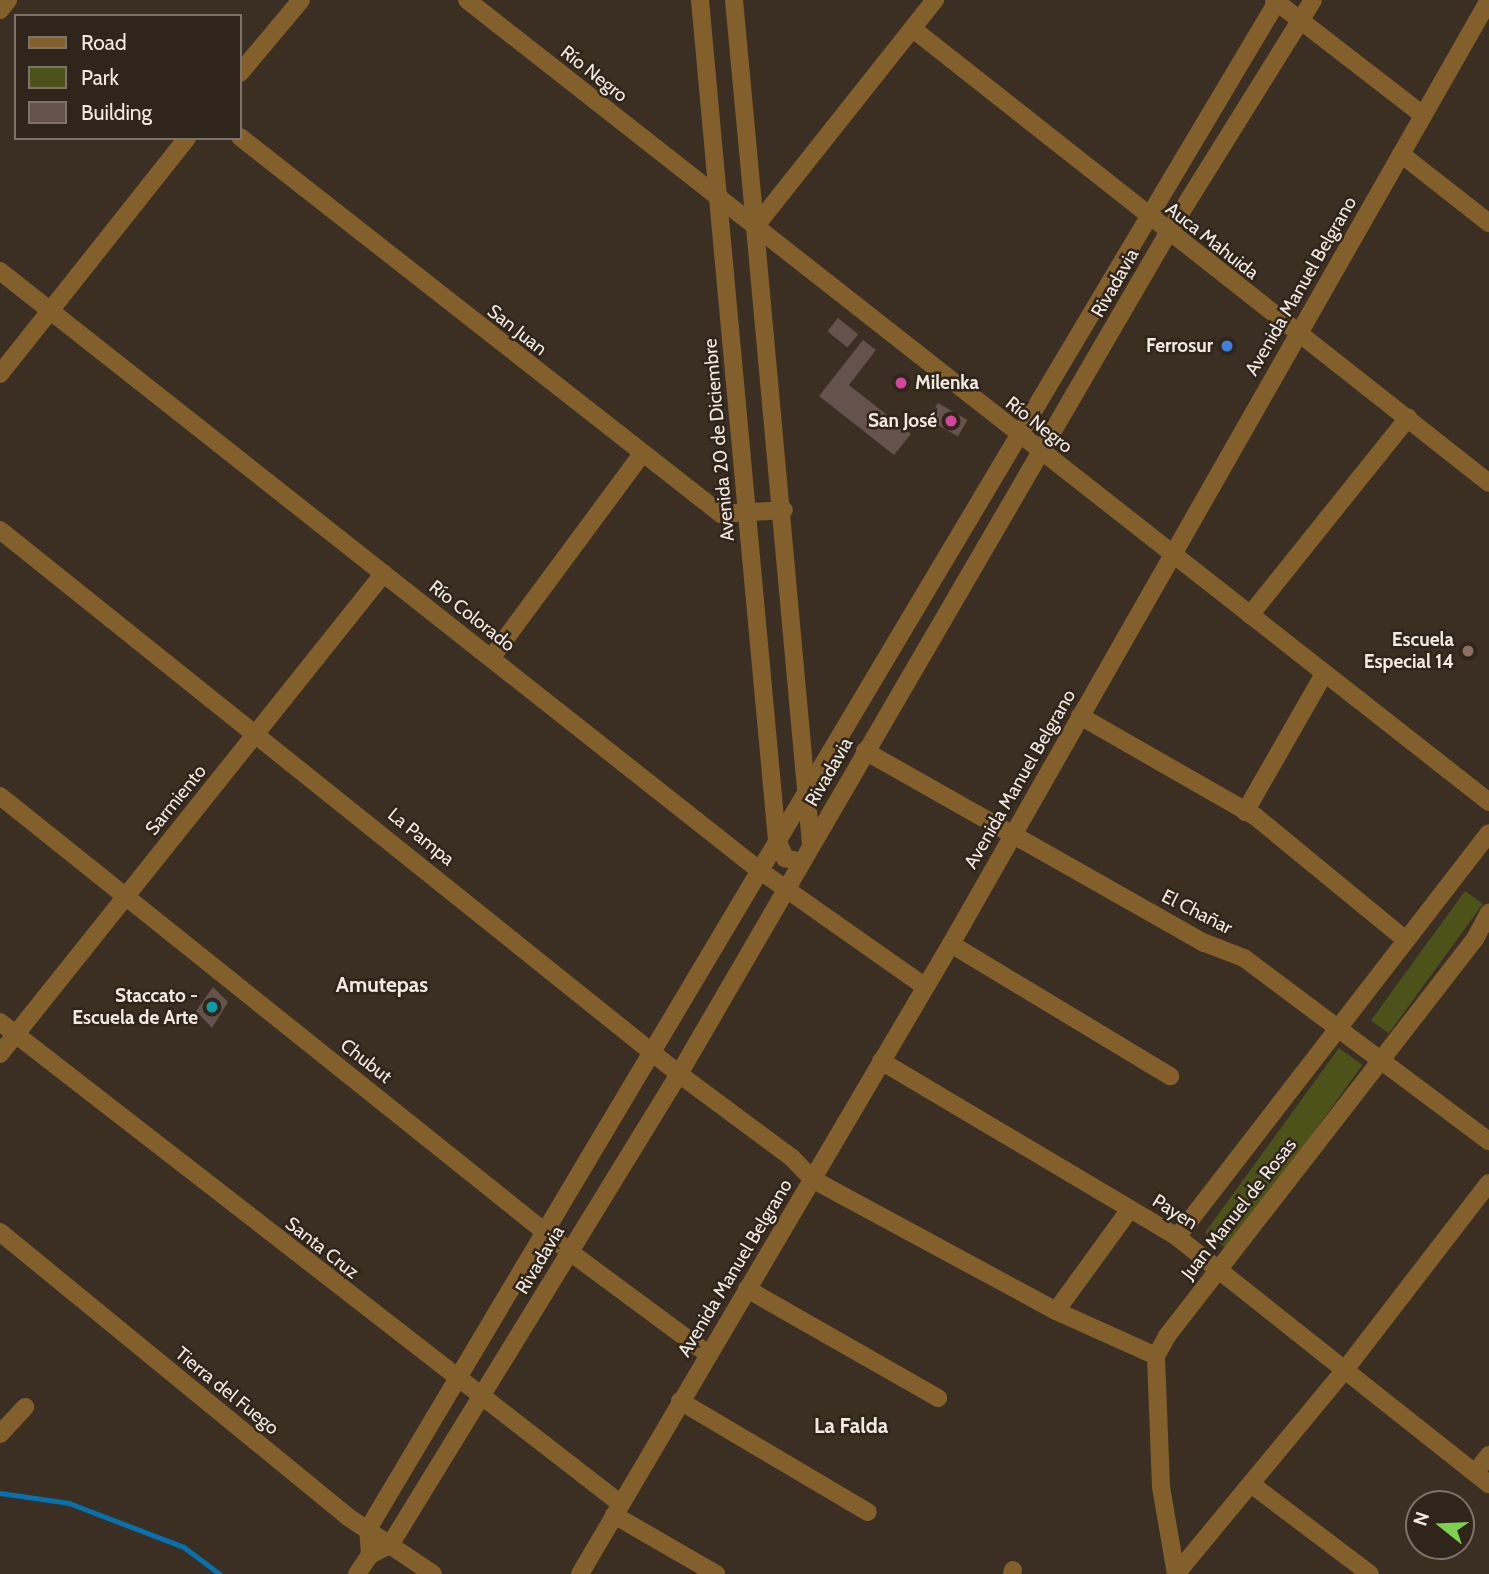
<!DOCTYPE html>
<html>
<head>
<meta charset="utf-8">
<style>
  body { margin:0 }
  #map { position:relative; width:1489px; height:1574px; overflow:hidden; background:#3b2f23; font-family:Cabin,sans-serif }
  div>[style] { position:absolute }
  .green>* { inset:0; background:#4c5219; transform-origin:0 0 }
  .stream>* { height:4.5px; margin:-2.25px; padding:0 2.25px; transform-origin:2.25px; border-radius:2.25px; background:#0671ac }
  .building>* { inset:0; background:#64524c; transform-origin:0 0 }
  .minor>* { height:18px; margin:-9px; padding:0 9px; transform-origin:9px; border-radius:9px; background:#83602b }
  .tertiary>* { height:18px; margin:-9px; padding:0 9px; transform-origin:9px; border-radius:9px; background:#83602b }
  .dots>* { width:19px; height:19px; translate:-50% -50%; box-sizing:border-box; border:4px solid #30251a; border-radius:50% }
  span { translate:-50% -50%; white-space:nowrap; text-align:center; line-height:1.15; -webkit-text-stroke:5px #30251a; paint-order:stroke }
  .street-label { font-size:19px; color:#f1e9e2 }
  .poi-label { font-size:19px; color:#f1e9e2; font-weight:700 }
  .right { translate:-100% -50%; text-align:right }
  .left { translate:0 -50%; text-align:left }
  .neighbourhood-label { font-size:21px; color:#f1e9e2; font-weight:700 }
  .legend { position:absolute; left:14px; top:14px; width:228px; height:126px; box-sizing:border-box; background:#30251a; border:2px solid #7d736a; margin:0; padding:9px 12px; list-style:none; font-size:21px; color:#f1e9e2 }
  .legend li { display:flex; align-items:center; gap:14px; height:35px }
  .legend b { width:35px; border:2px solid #7d736a }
  .north { position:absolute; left:1405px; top:1490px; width:70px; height:70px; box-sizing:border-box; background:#30251a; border:2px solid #7d736a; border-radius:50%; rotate:288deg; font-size:19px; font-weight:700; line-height:28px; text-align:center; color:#f1e9e2 }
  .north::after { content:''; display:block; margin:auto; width:24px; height:32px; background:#7ed053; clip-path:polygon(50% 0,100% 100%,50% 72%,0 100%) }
</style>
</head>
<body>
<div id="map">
  <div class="green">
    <div style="left:1465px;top:891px;width:22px;height:160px;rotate:36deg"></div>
    <div style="left:1339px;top:1048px;width:29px;height:228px;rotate:36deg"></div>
  </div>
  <div class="stream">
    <div style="left:0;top:1493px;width:70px;rotate:8.2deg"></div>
    <div style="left:69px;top:1503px;width:123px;rotate:20.9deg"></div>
    <div style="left:184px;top:1547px;width:45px;rotate:36.9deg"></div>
  </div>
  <div class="building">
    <div style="left:838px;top:318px;width:26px;height:17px;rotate:39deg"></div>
    <div style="clip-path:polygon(863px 340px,876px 350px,849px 385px,911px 434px,894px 455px,819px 396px)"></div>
    <div style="left:938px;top:403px;width:34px;height:19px;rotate:30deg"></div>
    <div style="clip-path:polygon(213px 987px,228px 1002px,212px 1028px,196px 1011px)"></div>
  </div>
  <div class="minor">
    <div style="left:1274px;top:0;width:188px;rotate:37.7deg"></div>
    <div style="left:0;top:10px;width:13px;rotate:-51deg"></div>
    <div style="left:913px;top:29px;width:733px;rotate:38.24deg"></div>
    <div style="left:240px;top:73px;width:95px;rotate:-50.1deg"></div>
    <div style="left:240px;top:137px;width:611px;rotate:38.09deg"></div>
    <div style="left:721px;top:514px;width:63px;rotate:-3.6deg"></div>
    <div style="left:1401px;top:154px;width:112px;rotate:38.1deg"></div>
    <div style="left:718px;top:198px;width:645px;rotate:84.75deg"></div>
    <div style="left:777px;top:840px;width:20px;rotate:66deg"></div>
    <div style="left:785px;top:858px;width:16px;rotate:14deg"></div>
    <div style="left:0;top:374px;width:301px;rotate:-51.6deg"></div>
    <div style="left:0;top:530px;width:870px;rotate:38.7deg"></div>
    <div style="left:679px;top:1074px;width:141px;rotate:36.6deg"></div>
    <div style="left:792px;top:1158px;width:29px;rotate:46deg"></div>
    <div style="left:812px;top:1179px;width:277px;rotate:28.4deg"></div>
    <div style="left:1056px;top:1311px;width:110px;rotate:24.2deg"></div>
    <div style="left:1250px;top:615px;width:253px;rotate:-51.3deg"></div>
    <div style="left:491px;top:658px;width:252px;rotate:-53.5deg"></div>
    <div style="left:1080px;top:716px;width:203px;rotate:29.8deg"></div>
    <div style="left:1256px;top:817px;width:194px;rotate:39.4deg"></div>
    <div style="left:865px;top:751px;width:390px;rotate:29.5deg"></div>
    <div style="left:1205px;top:943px;width:42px;rotate:21deg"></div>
    <div style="left:1244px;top:958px;width:306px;rotate:36.8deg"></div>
    <div style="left:0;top:796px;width:730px;rotate:38.66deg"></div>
    <div style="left:570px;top:1252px;width:172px;rotate:36.5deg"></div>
    <div style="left:1245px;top:812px;width:159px;rotate:-60.2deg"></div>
    <div style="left:811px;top:844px;width:620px;rotate:-95.19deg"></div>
    <div style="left:755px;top:227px;width:290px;rotate:-51.6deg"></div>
    <div style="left:951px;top:944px;width:256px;rotate:31.1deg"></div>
    <div style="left:0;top:1022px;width:786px;rotate:37.82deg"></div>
    <div style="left:0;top:1054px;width:615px;rotate:-51.4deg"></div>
    <div style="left:881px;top:1061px;width:344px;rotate:30.7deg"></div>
    <div style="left:1177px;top:1237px;width:398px;rotate:38.4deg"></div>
    <div style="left:0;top:1232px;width:450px;rotate:39.3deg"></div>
    <div style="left:348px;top:1517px;width:102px;rotate:33.8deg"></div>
    <div style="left:1177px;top:1237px;width:510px;rotate:-52.32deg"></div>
    <div style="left:747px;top:1289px;width:220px;rotate:29.7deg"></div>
    <div style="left:1056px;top:1311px;width:126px;rotate:-54deg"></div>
    <div style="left:680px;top:1401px;width:218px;rotate:30.6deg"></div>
    <div style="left:0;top:1434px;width:37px;rotate:-47deg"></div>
    <div style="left:1475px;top:1473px;width:23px;rotate:-52deg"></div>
    <div style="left:1251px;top:1484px;width:149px;rotate:37.1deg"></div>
    <div style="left:614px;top:1515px;width:118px;rotate:30deg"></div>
    <div style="left:370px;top:1555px;width:26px;rotate:-94deg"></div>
    <div style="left:368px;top:1529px;width:1779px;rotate:-59.24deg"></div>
    <div style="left:357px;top:1574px;width:23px;rotate:-56deg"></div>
    <div style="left:370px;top:1555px;width:22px;rotate:-27deg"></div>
    <div style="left:390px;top:1545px;width:553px;rotate:-58.47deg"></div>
    <div style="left:679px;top:1074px;width:973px;rotate:-59.82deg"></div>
    <div style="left:1168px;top:233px;width:274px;rotate:-58.1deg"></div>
    <div style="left:1012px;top:1574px;width:4px;rotate:-76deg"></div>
    <div style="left:1176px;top:1574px;width:88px;rotate:-99.8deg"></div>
    <div style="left:1161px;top:1487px;width:131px;rotate:-92.2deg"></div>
    <div style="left:1156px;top:1356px;width:23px;rotate:-61deg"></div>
    <div style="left:1167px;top:1336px;width:502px;rotate:-52.2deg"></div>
    <div style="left:1475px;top:939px;width:30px;rotate:-62deg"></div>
    <div style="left:1176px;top:1574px;width:264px;rotate:-50.4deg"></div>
    <div style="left:1344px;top:1371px;width:237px;rotate:-52.4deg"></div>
  </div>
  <div class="tertiary">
    <div style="left:467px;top:0;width:1299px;rotate:38.12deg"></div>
    <div style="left:700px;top:0;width:199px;rotate:84.8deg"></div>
    <div style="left:734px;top:0;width:228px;rotate:84.7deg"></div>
    <div style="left:0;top:271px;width:967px;rotate:38.28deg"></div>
    <div style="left:759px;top:870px;width:202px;rotate:35.1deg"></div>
    <div style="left:580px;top:1574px;width:731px;rotate:-59.51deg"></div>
    <div style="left:951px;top:944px;width:1087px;rotate:-60.32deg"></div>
  </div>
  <div class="dots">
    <div style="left:1227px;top:346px;background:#3f7fe0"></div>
    <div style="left:901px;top:383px;background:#d1479c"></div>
    <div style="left:951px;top:421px;background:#d1479c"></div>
    <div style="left:1468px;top:651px;background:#8d6e63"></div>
    <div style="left:212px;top:1007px;background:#0f9aa8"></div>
  </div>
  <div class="street-label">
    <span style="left:594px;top:74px;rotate:38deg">Río Negro</span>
    <span style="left:1212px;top:241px;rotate:38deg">Auca Mahuida</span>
    <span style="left:1115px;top:283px;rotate:-60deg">Rivadavia</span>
    <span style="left:1301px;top:286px;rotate:-60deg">Avenida Manuel Belgrano</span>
    <span style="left:517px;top:330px;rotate:38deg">San Juan</span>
    <span style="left:1039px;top:425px;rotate:38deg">Río Negro</span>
    <span style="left:719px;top:440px;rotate:-95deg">Avenida 20 de Diciembre</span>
    <span style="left:472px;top:616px;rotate:38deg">Río Colorado</span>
    <span style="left:829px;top:772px;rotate:-60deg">Rivadavia</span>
    <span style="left:1020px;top:779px;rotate:-60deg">Avenida Manuel Belgrano</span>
    <span style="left:176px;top:800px;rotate:-51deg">Sarmiento</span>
    <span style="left:421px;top:837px;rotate:39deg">La Pampa</span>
    <span style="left:1197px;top:912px;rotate:27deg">El Chañar</span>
    <span style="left:366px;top:1061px;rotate:38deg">Chubut</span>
    <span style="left:1239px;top:1209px;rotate:-52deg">Juan Manuel de Rosas</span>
    <span style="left:1175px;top:1212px;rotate:32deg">Payen</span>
    <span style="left:322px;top:1248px;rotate:38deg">Santa Cruz</span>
    <span style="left:540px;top:1260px;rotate:-59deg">Rivadavia</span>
    <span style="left:735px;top:1268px;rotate:-59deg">Avenida Manuel Belgrano</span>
    <span style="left:227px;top:1391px;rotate:39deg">Tierra del Fuego</span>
  </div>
  <div class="poi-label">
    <span class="right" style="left:1213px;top:346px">Ferrosur</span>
    <span class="left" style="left:915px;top:383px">Milenka</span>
    <span class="right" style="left:937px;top:421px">San José</span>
    <span class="right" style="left:1454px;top:651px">Escuela<br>Especial 14</span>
    <span class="right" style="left:198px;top:1007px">Staccato -<br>Escuela de Arte</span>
  </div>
  <div class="neighbourhood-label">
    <span style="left:382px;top:985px">Amutepas</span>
    <span style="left:851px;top:1426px">La Falda</span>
  </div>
  <ul class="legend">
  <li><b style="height:9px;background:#83602b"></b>Road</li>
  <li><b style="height:19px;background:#4c5219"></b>Park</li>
  <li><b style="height:19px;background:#64524c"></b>Building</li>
  </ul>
  <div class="north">N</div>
</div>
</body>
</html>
